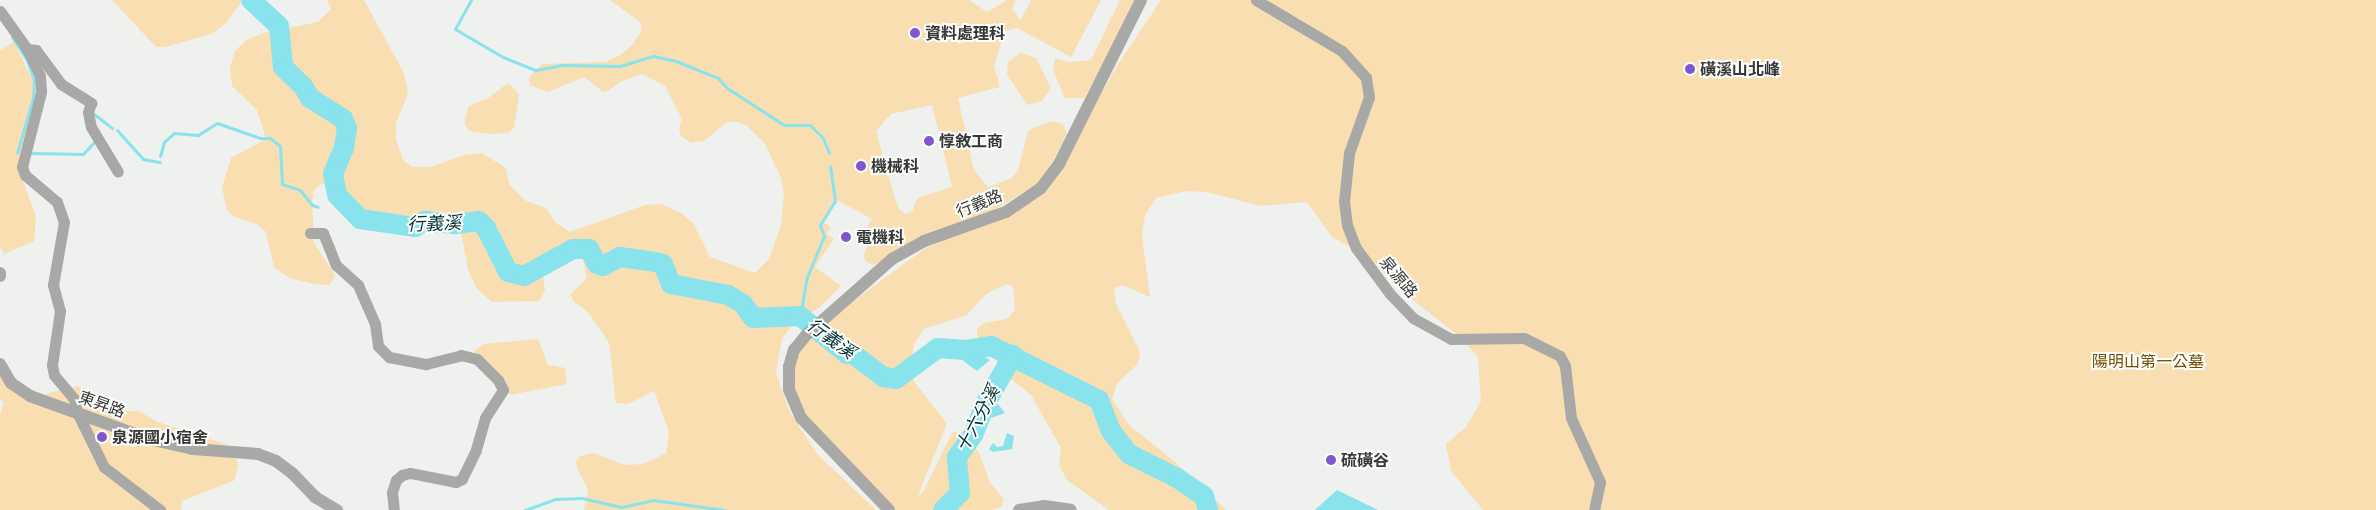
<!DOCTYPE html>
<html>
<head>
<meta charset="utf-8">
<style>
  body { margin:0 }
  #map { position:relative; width:2376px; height:510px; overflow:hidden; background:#eef1ed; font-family:"Asap Condensed","Noto Sans TC",sans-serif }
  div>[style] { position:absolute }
  .green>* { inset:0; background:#f9deb2 }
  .water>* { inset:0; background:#88e3ec }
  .stream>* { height:3px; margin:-1.5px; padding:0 1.5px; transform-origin:1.5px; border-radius:1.5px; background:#88e3ec }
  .river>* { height:20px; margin:-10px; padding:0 10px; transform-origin:10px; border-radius:10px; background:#88e3ec }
  .minor>* { height:11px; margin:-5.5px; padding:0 5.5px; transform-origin:5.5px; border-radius:5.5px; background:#a8a8a6 }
  .tertiary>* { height:12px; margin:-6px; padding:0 6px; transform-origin:6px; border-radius:6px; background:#a8a8a6 }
  .dots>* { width:14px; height:14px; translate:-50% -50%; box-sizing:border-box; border:2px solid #fbfefb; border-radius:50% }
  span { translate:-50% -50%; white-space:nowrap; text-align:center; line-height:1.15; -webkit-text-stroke:4px #fbfefb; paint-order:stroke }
  .poi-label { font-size:16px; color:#363736; font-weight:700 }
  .left { translate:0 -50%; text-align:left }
  .street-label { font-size:16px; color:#363736 }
  .park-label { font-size:16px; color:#725000 }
  .water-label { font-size:18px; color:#043237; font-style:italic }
</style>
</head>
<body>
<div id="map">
  <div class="green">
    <div style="clip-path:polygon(112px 0,257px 0,242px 1px,226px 23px,212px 34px,165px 47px,156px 47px)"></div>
    <div style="clip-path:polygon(evenodd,327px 0,364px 0,404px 73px,408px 94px,396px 123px,396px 140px,403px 160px,412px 167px,431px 167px,464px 155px,482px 153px,506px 168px,509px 184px,526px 201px,546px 208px,556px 223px,570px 232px,645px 205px,661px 204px,681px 213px,693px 223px,710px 257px,755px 273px,769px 259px,781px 225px,784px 195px,781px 178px,765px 144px,747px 126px,734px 121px,726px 123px,704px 141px,691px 143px,681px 136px,679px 128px,682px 119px,665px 86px,642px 74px,620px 82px,608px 91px,603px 92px,584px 77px,548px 92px,530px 85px,529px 78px,542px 64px,605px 62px,619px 56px,632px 45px,642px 30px,640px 22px,610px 0,969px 0,987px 12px,1007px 0,1016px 0,1012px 8px,1020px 21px,1031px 0,1101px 0,1071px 57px,1017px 28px,1005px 31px,994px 66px,1000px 87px,958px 98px,974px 170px,988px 187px,1012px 178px,1018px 170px,1028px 132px,1033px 128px,1053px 121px,1063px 124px,1067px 134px,1042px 181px,993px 211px,873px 265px,865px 261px,864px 254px,871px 236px,865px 231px,872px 219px,835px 199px,822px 222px,831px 227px,827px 234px,834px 239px,815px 267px,841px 286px,820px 307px,793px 324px,782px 339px,776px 373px,789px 411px,817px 454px,876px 510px,584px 510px,588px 489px,577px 468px,576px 461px,580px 456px,594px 453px,624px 465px,643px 464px,666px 453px,669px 432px,654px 391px,628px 404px,616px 403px,609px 343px,588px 312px,573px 301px,571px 294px,587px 278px,582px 256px,575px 253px,542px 264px,545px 291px,539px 301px,492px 302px,477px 289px,468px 270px,460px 225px,453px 217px,425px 214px,399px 220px,357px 219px,338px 207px,324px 184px,321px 183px,313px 192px,312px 201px,314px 243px,335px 275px,330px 285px,315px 284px,289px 278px,274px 267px,266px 232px,257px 224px,234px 217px,227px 210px,222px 188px,231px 158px,266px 139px,257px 110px,232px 86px,230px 67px,235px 51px,245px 41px,263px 33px,318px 22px,331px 9px,327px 0,932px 105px,952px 187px,920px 197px,915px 202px,913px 211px,906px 214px,900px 210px,894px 196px,876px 131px,891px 114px,932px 105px)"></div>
    <div style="clip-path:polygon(1120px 0,1139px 0,1084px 98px,1065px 98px,1053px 70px,1055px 58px,1069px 62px,1091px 60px)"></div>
    <div style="clip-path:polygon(1161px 0,2376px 0,2376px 510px,1483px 510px,1451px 471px,1446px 444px,1466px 427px,1481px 401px,1478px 357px,1455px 333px,1403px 292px,1371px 259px,1332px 237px,1307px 202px,1261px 206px,1206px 192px,1186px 191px,1156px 198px,1145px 215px,1142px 236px,1150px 297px,1124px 286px,1117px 286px,1114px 290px,1116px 304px,1140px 352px,1138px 364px,1117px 383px,1112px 399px,1129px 425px,1175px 462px,1226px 510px,1109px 510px,1067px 480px,1059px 465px,1061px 448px,1031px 395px,1011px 379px,977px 336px,977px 329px,984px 323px,1007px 319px,1015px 310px,1013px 287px,1007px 284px,986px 294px,967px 315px,924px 329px,914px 344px,912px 360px,911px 375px,916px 384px,947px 424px,918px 495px,922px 494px,953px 431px,963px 434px,979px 452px,990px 483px,1004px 499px,1002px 506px,993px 510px,895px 510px,803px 412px,795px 389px,792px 363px,796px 348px,827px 320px,926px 248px,993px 218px,1047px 187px,1117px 66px)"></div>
    <div style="clip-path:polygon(14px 42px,35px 85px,22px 178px,36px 217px,34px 241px,4px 254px,0 247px,0 50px)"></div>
    <div style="clip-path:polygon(1021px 53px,1036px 58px,1051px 88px,1042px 101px,1027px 105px,1007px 74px,1008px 62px)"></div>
    <div style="clip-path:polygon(508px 83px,519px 94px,514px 128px,508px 133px,490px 134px,469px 131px,464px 123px,469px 106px,488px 98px)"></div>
    <div style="clip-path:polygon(538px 339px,548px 365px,565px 368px,567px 384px,510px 395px,499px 378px,474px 351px,484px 344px)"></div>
    <div style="clip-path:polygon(0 371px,37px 400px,49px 393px,78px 386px,102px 403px,124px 411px,138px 411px,158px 422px,225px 444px,238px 463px,235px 480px,182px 501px,181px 510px,0 510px,0 414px,4px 404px,0 398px)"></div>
  </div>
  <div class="water">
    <div style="clip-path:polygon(964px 353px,981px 355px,990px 360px,977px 371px,961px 359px)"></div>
    <div style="clip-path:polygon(998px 404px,1005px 413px,991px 418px,991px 406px)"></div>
    <div style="clip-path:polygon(1007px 433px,1014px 436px,1012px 449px,993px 452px,989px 449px,993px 443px,997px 447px,1003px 446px)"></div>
    <div style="clip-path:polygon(1337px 490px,1378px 510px,1315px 510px)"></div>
  </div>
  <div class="stream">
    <div style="left:471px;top:0;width:33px;rotate:119deg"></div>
    <div style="left:455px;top:29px;width:56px;rotate:30.3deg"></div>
    <div style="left:503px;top:57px;width:35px;rotate:22deg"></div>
    <div style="left:536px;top:70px;width:26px;rotate:-11deg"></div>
    <div style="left:562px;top:65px;width:58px;rotate:1deg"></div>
    <div style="left:620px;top:66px;width:34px;rotate:-17deg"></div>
    <div style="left:653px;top:56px;width:24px;rotate:12deg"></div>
    <div style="left:676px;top:61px;width:45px;rotate:22deg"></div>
    <div style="left:718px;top:78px;width:13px;rotate:48deg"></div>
    <div style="left:727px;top:88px;width:68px;rotate:33deg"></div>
    <div style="left:784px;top:125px;width:26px"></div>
    <div style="left:810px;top:125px;width:18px;rotate:45deg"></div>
    <div style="left:823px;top:138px;width:16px;rotate:68deg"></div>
    <div style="left:12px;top:37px;width:27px;rotate:57deg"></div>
    <div style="left:27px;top:60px;width:21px;rotate:71deg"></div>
    <div style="left:34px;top:80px;width:18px;rotate:93deg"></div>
    <div style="left:33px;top:98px;width:57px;rotate:106.2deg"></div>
    <div style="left:94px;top:114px;width:23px;rotate:38deg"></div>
    <div style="left:117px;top:130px;width:39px;rotate:48deg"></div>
    <div style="left:143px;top:159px;width:17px;rotate:10deg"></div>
    <div style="left:32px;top:153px;width:51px;rotate:1.1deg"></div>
    <div style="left:83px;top:154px;width:16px;rotate:-47deg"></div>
    <div style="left:160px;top:156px;width:15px;rotate:-74deg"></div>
    <div style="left:164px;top:142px;width:13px;rotate:-42deg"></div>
    <div style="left:174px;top:133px;width:24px;rotate:5deg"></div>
    <div style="left:198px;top:135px;width:22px;rotate:-32deg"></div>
    <div style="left:217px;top:123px;width:46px;rotate:19.2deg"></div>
    <div style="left:260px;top:138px;width:10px"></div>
    <div style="left:270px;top:138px;width:13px;rotate:39deg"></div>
    <div style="left:280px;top:146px;width:38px;rotate:87deg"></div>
    <div style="left:282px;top:184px;width:19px;rotate:18deg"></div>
    <div style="left:300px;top:190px;width:19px;rotate:51deg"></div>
    <div style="left:312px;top:205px;width:6px;rotate:18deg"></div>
    <div style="left:800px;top:316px;width:40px;rotate:-80deg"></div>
    <div style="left:807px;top:277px;width:44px;rotate:-67.5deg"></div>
    <div style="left:824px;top:236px;width:12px;rotate:-110deg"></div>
    <div style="left:820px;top:225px;width:28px;rotate:-58deg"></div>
    <div style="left:835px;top:201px;width:35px;rotate:-98deg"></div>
    <div style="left:525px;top:510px;width:32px;rotate:-20deg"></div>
    <div style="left:555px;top:499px;width:27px;rotate:-2deg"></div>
    <div style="left:582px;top:498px;width:40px;rotate:13deg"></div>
    <div style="left:621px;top:507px;width:33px;rotate:-12deg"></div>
    <div style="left:653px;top:500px;width:72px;rotate:8deg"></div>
  </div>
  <div class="river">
    <div style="left:251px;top:0;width:38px;rotate:43deg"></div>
    <div style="left:279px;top:26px;width:41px;rotate:84.4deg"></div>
    <div style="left:283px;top:67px;width:28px;rotate:44deg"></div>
    <div style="left:303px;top:86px;width:14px;rotate:60deg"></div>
    <div style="left:310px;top:98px;width:39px;rotate:32deg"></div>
    <div style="left:343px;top:119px;width:10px;rotate:66deg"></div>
    <div style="left:347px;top:128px;width:20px;rotate:99deg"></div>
    <div style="left:344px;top:148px;width:28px;rotate:113deg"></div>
    <div style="left:333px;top:174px;width:21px;rotate:79deg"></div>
    <div style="left:337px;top:195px;width:33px;rotate:46deg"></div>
    <div style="left:360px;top:219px;width:56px;rotate:8.3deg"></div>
    <div style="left:415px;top:227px;width:12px;rotate:-31deg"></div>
    <div style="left:425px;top:221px;width:31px;rotate:6deg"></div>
    <div style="left:456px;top:224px;width:23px;rotate:-7deg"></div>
    <div style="left:479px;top:221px;width:10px;rotate:45deg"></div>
    <div style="left:486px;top:228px;width:49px;rotate:63.4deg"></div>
    <div style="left:508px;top:272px;width:16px;rotate:14deg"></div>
    <div style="left:524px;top:276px;width:56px;rotate:-28.9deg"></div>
    <div style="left:573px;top:249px;width:16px"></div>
    <div style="left:589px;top:249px;width:17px;rotate:62deg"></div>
    <div style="left:597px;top:264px;width:6px;rotate:18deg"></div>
    <div style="left:603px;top:266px;width:19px;rotate:-28deg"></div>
    <div style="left:620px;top:257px;width:35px;rotate:8deg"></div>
    <div style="left:655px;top:262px;width:8px;rotate:14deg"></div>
    <div style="left:663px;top:264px;width:22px;rotate:68deg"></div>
    <div style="left:671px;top:284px;width:58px;rotate:10.9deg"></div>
    <div style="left:728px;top:295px;width:17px;rotate:31deg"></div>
    <div style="left:743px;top:304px;width:17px;rotate:54deg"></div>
    <div style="left:753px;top:318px;width:47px;rotate:-2.4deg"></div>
    <div style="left:800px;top:316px;width:60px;rotate:39deg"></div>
    <div style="left:847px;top:354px;width:6px"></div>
    <div style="left:853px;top:354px;width:39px;rotate:37deg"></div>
    <div style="left:884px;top:377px;width:12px;rotate:9deg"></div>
    <div style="left:896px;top:379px;width:52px;rotate:-36.4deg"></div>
    <div style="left:938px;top:348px;width:28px;rotate:4deg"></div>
    <div style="left:966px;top:350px;width:25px;rotate:-9deg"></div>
    <div style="left:991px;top:346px;width:121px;rotate:26.6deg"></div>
    <div style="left:1099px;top:400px;width:33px;rotate:69deg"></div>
    <div style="left:1111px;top:431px;width:29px;rotate:52deg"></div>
    <div style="left:1129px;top:454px;width:54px;rotate:26.6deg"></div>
    <div style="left:1177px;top:478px;width:32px;rotate:34deg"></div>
    <div style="left:1204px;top:496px;width:15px;rotate:74deg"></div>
    <div style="left:943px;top:510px;width:24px;rotate:-45deg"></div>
    <div style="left:960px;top:493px;width:36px;rotate:-95deg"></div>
    <div style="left:957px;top:457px;width:27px;rotate:-54deg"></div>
    <div style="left:973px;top:435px;width:37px;rotate:-68deg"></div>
    <div style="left:987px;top:401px;width:53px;rotate:-60.5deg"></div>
  </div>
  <div class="minor">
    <div style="left:1256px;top:0;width:100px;rotate:30.7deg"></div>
    <div style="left:1342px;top:51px;width:36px;rotate:48deg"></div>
    <div style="left:1366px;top:78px;width:19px;rotate:81deg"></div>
    <div style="left:1369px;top:97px;width:59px;rotate:109.7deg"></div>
    <div style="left:1349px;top:153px;width:48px;rotate:95.9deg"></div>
    <div style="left:1344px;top:201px;width:24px;rotate:83deg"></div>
    <div style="left:1347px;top:225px;width:25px;rotate:69deg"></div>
    <div style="left:1356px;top:248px;width:57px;rotate:53.5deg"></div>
    <div style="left:1390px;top:294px;width:33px;rotate:46deg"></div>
    <div style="left:1413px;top:318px;width:43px;rotate:28.9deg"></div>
    <div style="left:1451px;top:339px;width:73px;rotate:-0.8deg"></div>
    <div style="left:1524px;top:338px;width:40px;rotate:26.6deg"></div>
    <div style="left:1560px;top:356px;width:11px;rotate:63deg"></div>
    <div style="left:1565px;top:366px;width:52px;rotate:83.4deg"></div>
    <div style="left:1571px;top:418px;width:70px;rotate:65.6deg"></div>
    <div style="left:1600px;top:482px;width:29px;rotate:102deg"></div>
    <div style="left:0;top:11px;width:47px;rotate:54.6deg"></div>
    <div style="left:27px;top:49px;width:30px;rotate:64deg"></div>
    <div style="left:40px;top:76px;width:16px;rotate:86deg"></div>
    <div style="left:41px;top:92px;width:77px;rotate:104.2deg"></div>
    <div style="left:22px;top:167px;width:9px;rotate:69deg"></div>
    <div style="left:25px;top:175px;width:42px;rotate:40.2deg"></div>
    <div style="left:57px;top:202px;width:21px;rotate:71deg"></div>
    <div style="left:64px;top:222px;width:64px;rotate:99.9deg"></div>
    <div style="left:53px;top:285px;width:27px;rotate:75deg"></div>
    <div style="left:60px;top:311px;width:55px;rotate:98.4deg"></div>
    <div style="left:52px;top:365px;width:10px;rotate:79deg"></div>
    <div style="left:54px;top:375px;width:31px;rotate:50deg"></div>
    <div style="left:74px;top:399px;width:13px;rotate:77deg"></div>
    <div style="left:77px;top:412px;width:61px;rotate:63.9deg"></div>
    <div style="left:104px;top:467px;width:71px;rotate:37.5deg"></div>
    <div style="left:27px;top:49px;width:9px;rotate:6deg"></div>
    <div style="left:36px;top:50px;width:42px;rotate:53.7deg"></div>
    <div style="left:61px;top:84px;width:36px;rotate:32deg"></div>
    <div style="left:91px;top:103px;width:9px;rotate:108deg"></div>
    <div style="left:88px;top:112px;width:15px;rotate:79deg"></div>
    <div style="left:91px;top:127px;width:52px;rotate:59deg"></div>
    <div style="left:310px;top:233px;width:13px"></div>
    <div style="left:323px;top:233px;width:35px;rotate:68deg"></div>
    <div style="left:336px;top:265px;width:30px;rotate:42deg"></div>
    <div style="left:358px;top:285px;width:43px;rotate:66.4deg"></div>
    <div style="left:375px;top:324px;width:22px;rotate:82deg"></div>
    <div style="left:378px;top:346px;width:16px;rotate:45deg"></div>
    <div style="left:389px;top:357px;width:38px;rotate:11deg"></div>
    <div style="left:426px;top:364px;width:36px;rotate:-14deg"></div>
    <div style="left:461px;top:355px;width:16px;rotate:14deg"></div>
    <div style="left:477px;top:359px;width:30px;rotate:45deg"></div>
    <div style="left:498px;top:380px;width:11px;rotate:63deg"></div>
    <div style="left:503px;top:390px;width:33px;rotate:123deg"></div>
    <div style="left:485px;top:418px;width:33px;rotate:106deg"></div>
    <div style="left:476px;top:450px;width:32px;rotate:116deg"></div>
    <div style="left:462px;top:479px;width:7px;rotate:153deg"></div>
    <div style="left:456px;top:482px;width:47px;rotate:-168.9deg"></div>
    <div style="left:410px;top:473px;width:8px;rotate:166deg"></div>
    <div style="left:402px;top:475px;width:8px;rotate:140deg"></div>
    <div style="left:396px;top:480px;width:13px;rotate:108deg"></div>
    <div style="left:392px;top:492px;width:18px;rotate:84deg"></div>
  </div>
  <div class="tertiary">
    <div style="left:0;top:273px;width:3px;rotate:90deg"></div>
    <div style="left:0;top:364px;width:22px;rotate:60deg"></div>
    <div style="left:11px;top:383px;width:23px;rotate:34deg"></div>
    <div style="left:30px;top:396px;width:127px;rotate:19.9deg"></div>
    <div style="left:149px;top:439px;width:45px;rotate:12.8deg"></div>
    <div style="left:193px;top:449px;width:65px;rotate:4.4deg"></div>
    <div style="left:258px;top:454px;width:19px;rotate:21deg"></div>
    <div style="left:276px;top:461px;width:21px;rotate:37deg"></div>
    <div style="left:293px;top:474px;width:32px;rotate:46deg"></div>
    <div style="left:315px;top:497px;width:26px;rotate:31deg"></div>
    <div style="left:889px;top:510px;width:127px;rotate:-133.7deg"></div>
    <div style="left:801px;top:418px;width:30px;rotate:-113deg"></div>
    <div style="left:789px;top:390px;width:23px;rotate:-90deg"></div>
    <div style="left:789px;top:367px;width:18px;rotate:-74deg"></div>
    <div style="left:794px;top:350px;width:21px;rotate:-51deg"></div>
    <div style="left:807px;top:334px;width:113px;rotate:-41.4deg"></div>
    <div style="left:892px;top:259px;width:37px;rotate:-29deg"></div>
    <div style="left:924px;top:241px;width:87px;rotate:-19.5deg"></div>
    <div style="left:1006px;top:212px;width:42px;rotate:-34.4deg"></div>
    <div style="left:1041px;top:188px;width:30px;rotate:-53deg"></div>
    <div style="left:1059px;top:164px;width:183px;rotate:-63.4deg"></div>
    <div style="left:1019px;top:510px;width:25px;rotate:-9deg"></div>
    <div style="left:1044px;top:506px;width:27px;rotate:8deg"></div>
  </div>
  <div class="dots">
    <div style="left:915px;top:33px;background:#8155ce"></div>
    <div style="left:1690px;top:69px;background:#8155ce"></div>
    <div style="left:929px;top:141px;background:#8155ce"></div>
    <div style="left:861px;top:166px;background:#8155ce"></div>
    <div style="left:846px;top:237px;background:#8155ce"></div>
    <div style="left:102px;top:437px;background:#8155ce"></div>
    <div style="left:1331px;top:460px;background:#8155ce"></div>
  </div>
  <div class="poi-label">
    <span class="left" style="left:925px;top:33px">資料處理科</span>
    <span class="left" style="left:1700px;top:69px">磺溪山北峰</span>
    <span class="left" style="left:939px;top:141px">惇敘工商</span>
    <span class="left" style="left:871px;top:166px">機械科</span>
    <span class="left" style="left:856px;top:237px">電機科</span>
    <span class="left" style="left:112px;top:437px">泉源國小宿舍</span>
    <span class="left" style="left:1341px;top:460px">硫磺谷</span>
  </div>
  <div class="street-label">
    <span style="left:979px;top:203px;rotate:-22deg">行義路</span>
    <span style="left:1399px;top:277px;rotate:50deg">泉源路</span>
    <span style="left:102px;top:404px;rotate:20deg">東昇路</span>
  </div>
  <div class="park-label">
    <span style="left:2148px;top:361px">陽明山第一公墓</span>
  </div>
  <div class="water-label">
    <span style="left:434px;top:224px;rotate:-2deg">行義溪</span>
    <span style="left:831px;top:339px;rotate:36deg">行義溪</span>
    <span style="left:978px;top:419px;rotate:-62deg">十六分溪</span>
  </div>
</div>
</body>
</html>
